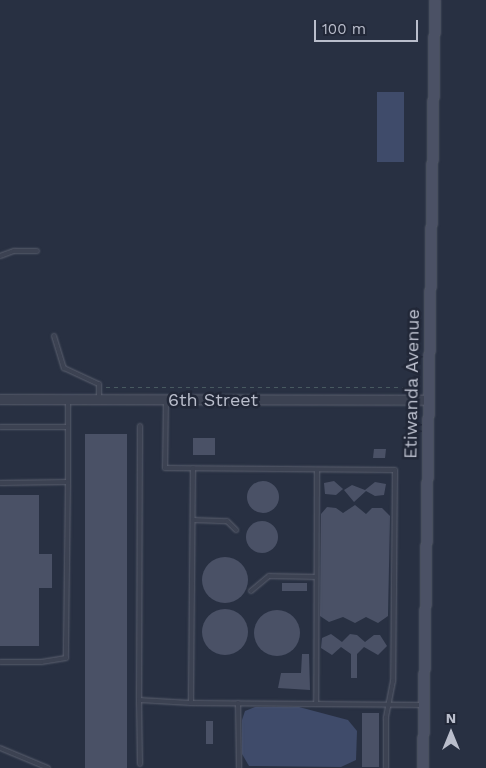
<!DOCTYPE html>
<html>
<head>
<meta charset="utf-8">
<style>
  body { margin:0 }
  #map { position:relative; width:486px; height:768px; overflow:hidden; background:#283042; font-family:"Work Sans",sans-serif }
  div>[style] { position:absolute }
  .water>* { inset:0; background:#3f4b6a; transform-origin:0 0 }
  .building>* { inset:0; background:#4a5166; transform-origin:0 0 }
  .round { border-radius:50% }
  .path>* { height:1px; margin-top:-0.5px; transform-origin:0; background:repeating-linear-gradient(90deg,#485a60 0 4px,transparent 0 8px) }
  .roads { filter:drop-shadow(0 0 1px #5b606f) drop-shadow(0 0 1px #5b606f) }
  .service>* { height:4px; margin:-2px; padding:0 2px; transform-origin:2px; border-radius:2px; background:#3c4252 }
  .tertiary>* { height:9px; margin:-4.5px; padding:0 4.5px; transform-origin:4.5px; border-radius:4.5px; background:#3c4252 }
  .secondary>* { height:10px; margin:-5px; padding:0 5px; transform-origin:5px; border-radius:5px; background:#4b5165 }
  span { translate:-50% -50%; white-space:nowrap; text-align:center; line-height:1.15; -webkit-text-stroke:5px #212737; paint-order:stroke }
  .street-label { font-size:18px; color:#babecc }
  .north { position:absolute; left:426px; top:708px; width:50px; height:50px; -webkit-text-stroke:4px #212737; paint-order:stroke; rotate:0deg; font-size:14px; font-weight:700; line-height:20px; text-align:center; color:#babecc }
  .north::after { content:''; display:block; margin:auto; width:18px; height:22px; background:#babecc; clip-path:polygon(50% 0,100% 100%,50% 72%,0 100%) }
  .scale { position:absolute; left:314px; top:20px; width:104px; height:22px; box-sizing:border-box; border:2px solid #babecc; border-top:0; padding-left:6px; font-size:15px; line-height:18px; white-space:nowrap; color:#babecc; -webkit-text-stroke:4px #212737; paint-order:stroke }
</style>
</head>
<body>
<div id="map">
  <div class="water">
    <div style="left:377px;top:92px;width:27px;height:70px"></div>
    <div style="clip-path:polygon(255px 707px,299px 707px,348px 720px,357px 731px,356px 760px,341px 767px,249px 766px,242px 754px,242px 720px,245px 711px)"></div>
  </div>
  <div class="building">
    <div style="left:85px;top:434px;width:42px;height:334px"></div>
    <div style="left:193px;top:438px;width:22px;height:17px"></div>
    <div style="clip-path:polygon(374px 449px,386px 449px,385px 458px,373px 458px)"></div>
    <div class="round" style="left:247px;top:481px;width:32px;height:32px"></div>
    <div style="clip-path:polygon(334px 481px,343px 489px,336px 495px,325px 494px,324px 483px)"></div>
    <div style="clip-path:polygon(375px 482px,386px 484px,384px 495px,375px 496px,366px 491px,354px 502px,344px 490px,352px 485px,365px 490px)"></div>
    <div style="clip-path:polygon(0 495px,39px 495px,39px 554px,52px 554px,52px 588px,39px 588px,39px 646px,0 646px)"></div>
    <div style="clip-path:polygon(355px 505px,366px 514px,372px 508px,382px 508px,390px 516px,388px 616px,378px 623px,366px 617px,355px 623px,343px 617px,329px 622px,320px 616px,321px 514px,327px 507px,336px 508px,343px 513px)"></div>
    <div class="round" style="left:246px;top:521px;width:32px;height:32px"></div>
    <div class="round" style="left:202px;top:557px;width:46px;height:46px"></div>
    <div style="left:282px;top:583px;width:25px;height:8px"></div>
    <div class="round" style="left:202px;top:609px;width:46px;height:46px"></div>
    <div class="round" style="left:254px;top:610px;width:46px;height:46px"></div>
    <div style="clip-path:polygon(331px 634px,342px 642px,350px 634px,357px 635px,365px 642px,374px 635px,380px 635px,387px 646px,378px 655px,364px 647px,357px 654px,357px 678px,351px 678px,351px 654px,341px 647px,332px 655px,321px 648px,322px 638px)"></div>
    <div style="clip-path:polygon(302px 654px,309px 654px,310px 690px,278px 688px,281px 673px,301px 673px)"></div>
    <div style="left:362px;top:713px;width:17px;height:54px"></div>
    <div style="left:206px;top:721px;width:7px;height:23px"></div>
  </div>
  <div class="path">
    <div style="left:106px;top:387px;width:302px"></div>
  </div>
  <div class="roads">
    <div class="service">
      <div style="left:0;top:256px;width:15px;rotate:-20deg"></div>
      <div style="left:14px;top:251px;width:23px"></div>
      <div style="left:54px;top:336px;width:34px;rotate:73deg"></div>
      <div style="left:64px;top:368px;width:38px;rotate:25deg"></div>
      <div style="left:99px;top:384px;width:16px;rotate:90deg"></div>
      <div style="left:166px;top:399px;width:69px;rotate:90.8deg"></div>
      <div style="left:165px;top:468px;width:230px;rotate:0.5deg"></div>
      <div style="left:395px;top:470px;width:211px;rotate:90.5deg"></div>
      <div style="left:393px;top:681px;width:38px;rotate:101deg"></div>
      <div style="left:386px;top:718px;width:50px;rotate:90deg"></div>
      <div style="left:140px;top:426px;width:274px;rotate:90.2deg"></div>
      <div style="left:139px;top:700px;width:52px;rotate:3.3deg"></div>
      <div style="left:0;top:427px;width:68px"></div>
      <div style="left:68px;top:427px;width:27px;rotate:-90deg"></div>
      <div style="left:193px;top:468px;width:235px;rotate:90.5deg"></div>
      <div style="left:191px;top:703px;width:125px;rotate:0.5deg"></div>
      <div style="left:317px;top:470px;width:234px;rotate:90.2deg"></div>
      <div style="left:316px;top:704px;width:106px;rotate:0.5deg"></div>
      <div style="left:68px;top:482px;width:55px;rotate:-90deg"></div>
      <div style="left:0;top:483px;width:68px;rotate:-0.8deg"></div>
      <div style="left:68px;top:482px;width:176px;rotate:90.7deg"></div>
      <div style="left:66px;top:658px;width:25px;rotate:171deg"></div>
      <div style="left:41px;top:662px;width:41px;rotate:180deg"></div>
      <div style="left:193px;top:520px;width:34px;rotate:2deg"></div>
      <div style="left:227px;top:521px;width:13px;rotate:45deg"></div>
      <div style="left:251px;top:591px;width:23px;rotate:-40deg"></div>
      <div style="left:269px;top:576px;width:47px;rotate:1.2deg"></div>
      <div style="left:139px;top:700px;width:64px;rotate:89.1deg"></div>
      <div style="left:238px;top:703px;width:65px;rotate:89.1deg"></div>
      <div style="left:0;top:748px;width:52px;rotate:22.6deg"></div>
    </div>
    <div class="tertiary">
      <div style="left:0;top:399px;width:427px;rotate:0.1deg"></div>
    </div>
    <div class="secondary">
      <div style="left:423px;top:768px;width:768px;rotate:-89.1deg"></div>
    </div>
  </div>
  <div class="street-label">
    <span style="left:412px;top:384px;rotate:-89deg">Etiwanda Avenue</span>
    <span style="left:213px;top:400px">6th Street</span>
  </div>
  <div class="north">N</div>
  <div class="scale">100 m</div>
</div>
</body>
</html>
